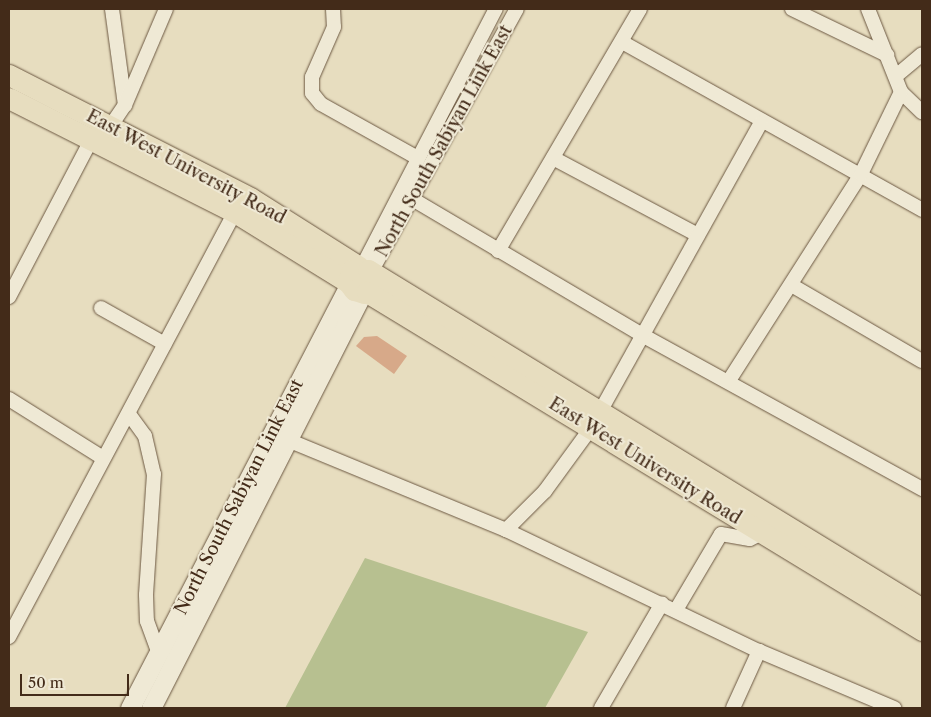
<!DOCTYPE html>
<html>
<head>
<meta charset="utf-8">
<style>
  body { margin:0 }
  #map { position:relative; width:931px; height:717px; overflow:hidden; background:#e7ddbf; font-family:"Libre Caslon Text",serif }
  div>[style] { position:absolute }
  .green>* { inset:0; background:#b7c090 }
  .building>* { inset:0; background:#d7a989 }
  .roads { filter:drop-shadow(0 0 1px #6c5842) drop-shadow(0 0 1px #6c5842) }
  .minor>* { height:14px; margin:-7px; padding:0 7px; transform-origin:7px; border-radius:7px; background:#efe9d5 }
  .secondary>* { height:19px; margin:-9.5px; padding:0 9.5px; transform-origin:9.5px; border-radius:9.5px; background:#efe9d5 }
  .primary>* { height:21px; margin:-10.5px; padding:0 10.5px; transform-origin:10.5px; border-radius:10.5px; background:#e7ddbf }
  span { translate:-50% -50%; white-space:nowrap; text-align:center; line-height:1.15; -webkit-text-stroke:4px #efe9d5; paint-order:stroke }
  .street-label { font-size:18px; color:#432b19 }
  .frame { position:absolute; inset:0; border:10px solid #432b19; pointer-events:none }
  .scale { position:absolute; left:20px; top:674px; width:109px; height:22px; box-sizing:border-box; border:2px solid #432b19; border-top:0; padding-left:6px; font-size:15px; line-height:18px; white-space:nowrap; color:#432b19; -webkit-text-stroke:4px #efe9d5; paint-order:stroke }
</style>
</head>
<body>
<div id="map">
  <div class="green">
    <div style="clip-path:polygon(365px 558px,588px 632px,545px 708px,285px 708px)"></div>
  </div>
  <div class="building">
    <div style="clip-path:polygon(377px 336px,407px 356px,394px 374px,356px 346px,364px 337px)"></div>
  </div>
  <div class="roads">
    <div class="minor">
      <div style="left:112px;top:9px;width:97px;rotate:82.3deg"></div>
      <div style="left:333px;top:9px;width:18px;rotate:87deg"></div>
      <div style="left:334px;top:27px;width:55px;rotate:113.7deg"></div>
      <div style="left:312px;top:77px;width:16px;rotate:90deg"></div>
      <div style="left:312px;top:93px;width:14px;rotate:51deg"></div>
      <div style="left:321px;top:104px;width:109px;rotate:29.2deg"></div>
      <div style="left:792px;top:9px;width:106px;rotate:25.8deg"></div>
      <div style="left:868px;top:9px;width:89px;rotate:68.3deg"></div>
      <div style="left:901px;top:92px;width:29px;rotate:44deg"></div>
      <div style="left:622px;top:42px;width:344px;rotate:29.2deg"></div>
      <div style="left:896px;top:76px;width:34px;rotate:-40deg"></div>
      <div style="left:553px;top:158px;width:164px;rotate:28deg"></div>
      <div style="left:414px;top:200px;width:265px;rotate:30.6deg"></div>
      <div style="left:642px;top:335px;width:320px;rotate:28.8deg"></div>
      <div style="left:498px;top:251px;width:281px;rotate:-59.6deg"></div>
      <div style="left:362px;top:267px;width:291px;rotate:-62.6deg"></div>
      <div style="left:371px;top:272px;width:301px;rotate:-61deg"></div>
      <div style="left:793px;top:286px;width:149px;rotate:30.2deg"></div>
      <div style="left:9px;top:297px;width:179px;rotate:-62.4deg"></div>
      <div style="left:92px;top:138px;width:21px;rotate:-31deg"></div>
      <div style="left:110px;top:127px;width:27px;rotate:-56deg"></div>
      <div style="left:125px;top:105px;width:104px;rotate:-66.9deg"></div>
      <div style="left:101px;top:308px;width:73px;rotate:29.4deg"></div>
      <div style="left:730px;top:379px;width:243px;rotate:-57.4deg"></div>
      <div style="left:861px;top:174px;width:91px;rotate:-64deg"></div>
      <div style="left:9px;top:399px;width:111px;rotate:32.1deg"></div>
      <div style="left:129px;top:414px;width:27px;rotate:54deg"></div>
      <div style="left:145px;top:436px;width:39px;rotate:77deg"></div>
      <div style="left:154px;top:474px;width:121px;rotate:93.8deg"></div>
      <div style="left:146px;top:595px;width:26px;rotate:88deg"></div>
      <div style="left:147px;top:621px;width:35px;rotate:70deg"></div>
      <div style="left:290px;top:441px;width:234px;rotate:22.4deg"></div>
      <div style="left:506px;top:530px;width:280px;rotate:25.6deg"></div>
      <div style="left:759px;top:651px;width:147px;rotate:22.9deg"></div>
      <div style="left:506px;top:530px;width:55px;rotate:-45deg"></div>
      <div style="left:545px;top:491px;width:78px;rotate:-53.9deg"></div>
      <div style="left:591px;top:428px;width:349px;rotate:-60.9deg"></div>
      <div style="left:676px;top:610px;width:88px;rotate:-59.4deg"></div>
      <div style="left:721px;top:534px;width:29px;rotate:10deg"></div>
      <div style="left:750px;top:539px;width:13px;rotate:-27deg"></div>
      <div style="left:9px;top:637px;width:481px;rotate:-62deg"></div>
      <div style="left:601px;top:708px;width:121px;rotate:-59.8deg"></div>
      <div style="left:733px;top:708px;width:63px;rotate:-65.5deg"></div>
    </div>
    <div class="secondary">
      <div style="left:130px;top:708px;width:475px;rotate:-62.6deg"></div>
      <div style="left:151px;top:708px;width:466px;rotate:-63deg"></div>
    </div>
    <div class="primary">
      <div style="left:9px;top:75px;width:271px;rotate:27deg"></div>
      <div style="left:250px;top:198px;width:129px;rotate:32.3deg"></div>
      <div style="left:9px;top:98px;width:253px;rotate:26.8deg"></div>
      <div style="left:235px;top:212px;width:133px;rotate:31.8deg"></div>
      <div style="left:373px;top:277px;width:18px;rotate:119deg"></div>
      <div style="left:364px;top:293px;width:10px;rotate:-163deg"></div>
      <div style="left:354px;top:290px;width:10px;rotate:-127deg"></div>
      <div style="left:348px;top:282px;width:13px;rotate:-72deg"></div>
      <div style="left:352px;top:270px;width:16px"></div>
      <div style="left:368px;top:270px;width:649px;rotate:31.46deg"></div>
      <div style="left:367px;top:292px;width:650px;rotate:31.34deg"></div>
    </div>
  </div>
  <div class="street-label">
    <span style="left:444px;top:141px;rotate:-61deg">North South Sabiyan Link East</span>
    <span style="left:186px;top:167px;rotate:28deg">East West University Road</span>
    <span style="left:645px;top:461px;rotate:32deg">East West University Road</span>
    <span style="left:239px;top:497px;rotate:-63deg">North South Sabiyan Link East</span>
  </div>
  <div class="frame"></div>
  <div class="scale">50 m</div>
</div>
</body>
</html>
